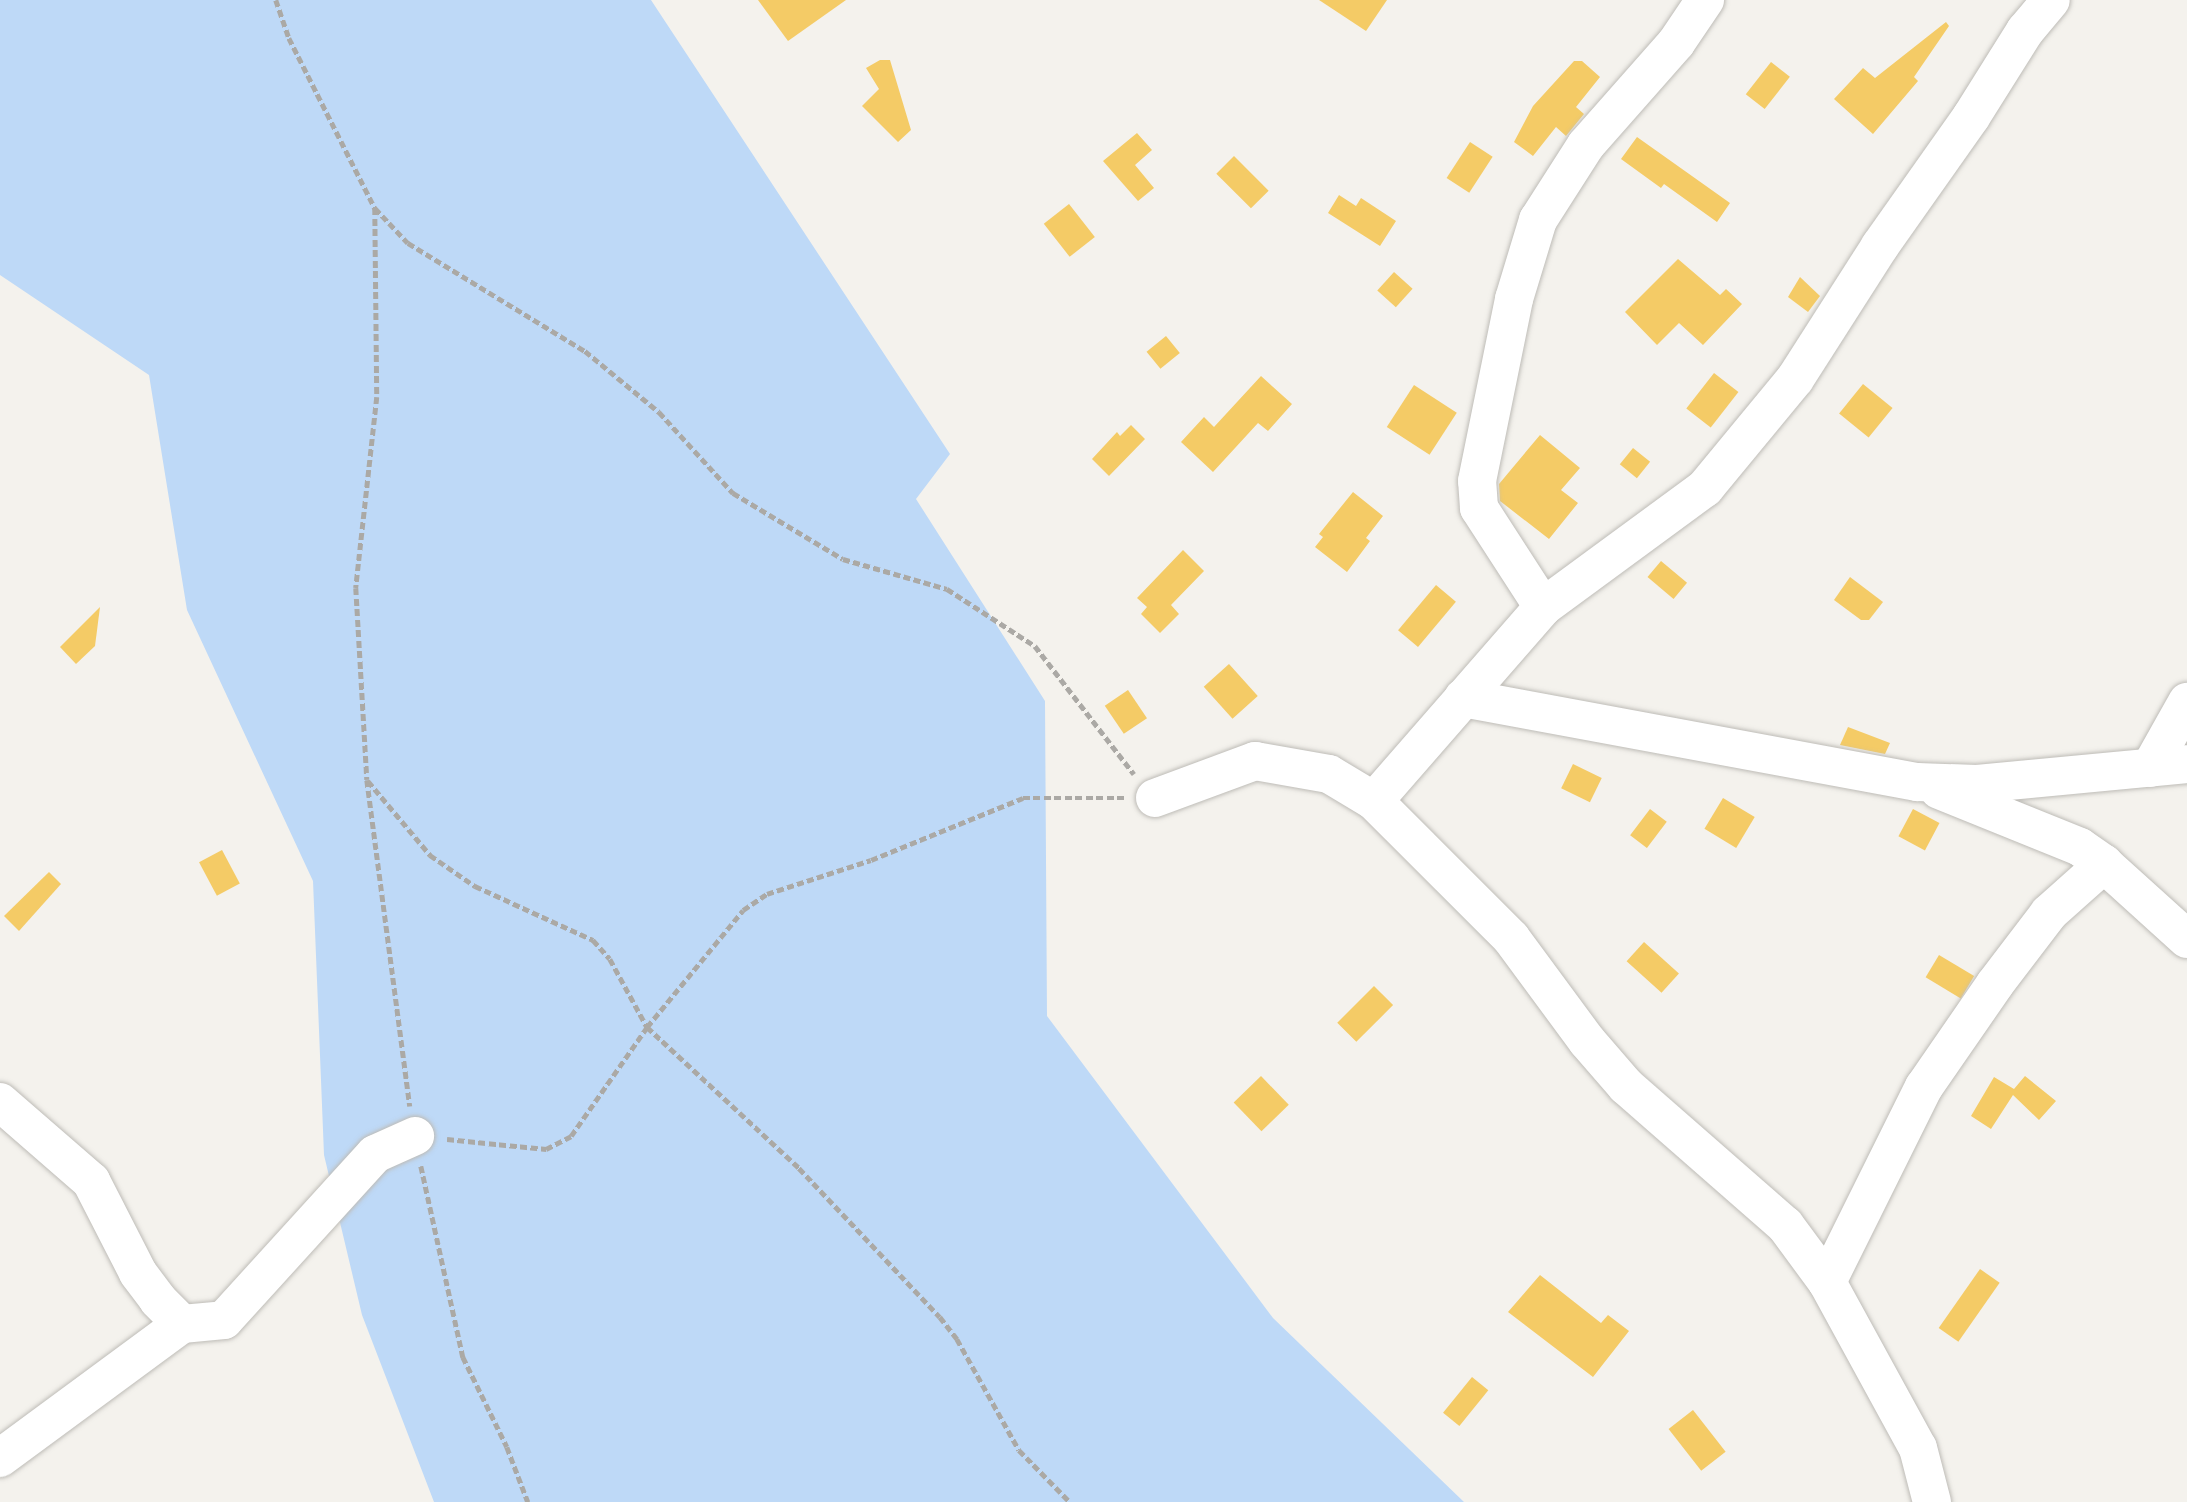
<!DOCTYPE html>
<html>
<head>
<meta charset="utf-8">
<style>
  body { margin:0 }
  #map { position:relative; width:2187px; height:1502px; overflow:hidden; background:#f4f2ed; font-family:Raleway,sans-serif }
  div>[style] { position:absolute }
  .water>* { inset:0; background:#bed9f7 }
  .building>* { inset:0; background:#f4cb66; transform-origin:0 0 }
  .path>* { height:4.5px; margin-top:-2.25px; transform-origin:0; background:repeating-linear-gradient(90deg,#aba9a5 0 7px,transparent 0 10.5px) }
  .roads { filter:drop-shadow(0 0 2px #bebcb7) drop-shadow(0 0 2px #bebcb7) }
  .minor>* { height:38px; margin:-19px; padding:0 19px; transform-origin:19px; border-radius:19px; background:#fff }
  span { translate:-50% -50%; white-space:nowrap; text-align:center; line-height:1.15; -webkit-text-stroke:6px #fff; paint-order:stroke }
</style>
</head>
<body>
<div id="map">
  <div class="water">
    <div style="clip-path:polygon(0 0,651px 0,950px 454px,916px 499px,1045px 701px,1047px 1016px,1273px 1318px,1464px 1502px,434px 1502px,362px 1315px,324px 1155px,313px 881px,187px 610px,149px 375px,0 275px)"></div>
  </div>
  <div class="building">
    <div style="clip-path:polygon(758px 0,846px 0,788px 41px)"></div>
    <div style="clip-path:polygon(1319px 0,1387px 0,1366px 31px)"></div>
    <div style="clip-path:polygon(1946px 22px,1949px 26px,1914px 77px,1918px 81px,1873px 134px,1834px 99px,1863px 68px,1875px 78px)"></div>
    <div style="clip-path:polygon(880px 60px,890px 60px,911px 130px,898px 142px,862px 106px,879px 89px,866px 68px)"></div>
    <div style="clip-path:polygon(1574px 61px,1582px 61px,1600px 77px,1576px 107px,1584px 114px,1566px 136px,1556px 127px,1533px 156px,1514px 142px,1533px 106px)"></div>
    <div style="left:1771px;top:62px;width:24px;height:41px;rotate:38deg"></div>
    <div style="clip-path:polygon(1137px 133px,1152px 150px,1135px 165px,1154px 188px,1138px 201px,1103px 161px)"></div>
    <div style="clip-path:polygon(1637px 137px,1730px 203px,1717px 222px,1664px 184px,1661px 188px,1621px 159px)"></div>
    <div style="left:1470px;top:142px;width:27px;height:43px;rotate:33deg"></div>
    <div style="left:1234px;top:156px;width:49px;height:25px;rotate:45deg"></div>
    <div style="clip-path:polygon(1339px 195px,1356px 206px,1361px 198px,1396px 221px,1380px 246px,1328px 213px)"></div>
    <div style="left:1069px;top:204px;width:42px;height:32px;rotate:52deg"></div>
    <div style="clip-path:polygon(1678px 259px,1720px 295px,1726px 289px,1742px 304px,1703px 345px,1679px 323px,1657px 345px,1625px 312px)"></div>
    <div style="left:1394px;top:272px;width:25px;height:25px;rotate:42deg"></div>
    <div style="clip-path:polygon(1800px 277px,1820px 296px,1808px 312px,1788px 297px)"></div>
    <div style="left:1166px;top:336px;width:22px;height:25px;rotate:51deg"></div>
    <div style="left:1714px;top:373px;width:31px;height:45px;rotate:38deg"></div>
    <div style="clip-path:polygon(1261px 376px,1292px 404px,1268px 431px,1258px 423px,1213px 472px,1181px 442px,1204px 417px,1214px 427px)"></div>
    <div style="left:1863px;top:384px;width:38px;height:38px;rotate:39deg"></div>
    <div style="left:1414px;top:385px;width:51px;height:50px;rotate:33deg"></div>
    <div style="clip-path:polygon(1131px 425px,1145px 439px,1109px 476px,1092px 459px,1117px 432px,1120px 436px)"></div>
    <div style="clip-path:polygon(1540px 435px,1580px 468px,1561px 490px,1578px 503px,1549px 539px,1500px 501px,1499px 484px)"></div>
    <div style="left:1633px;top:448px;width:22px;height:21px;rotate:39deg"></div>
    <div style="clip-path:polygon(1353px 492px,1383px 516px,1366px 538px,1370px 541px,1347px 572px,1315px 547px,1323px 537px,1319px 534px)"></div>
    <div style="clip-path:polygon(1183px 550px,1204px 571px,1171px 605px,1179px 614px,1160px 633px,1141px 614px,1147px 607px,1137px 598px)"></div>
    <div style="left:1661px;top:561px;width:34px;height:21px;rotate:40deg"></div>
    <div style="clip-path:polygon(1850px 577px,1883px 602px,1869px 620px,1861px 620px,1834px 600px)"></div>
    <div style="left:1436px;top:585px;width:26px;height:59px;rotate:40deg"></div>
    <div style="clip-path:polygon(100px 607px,95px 646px,76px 664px,60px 647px)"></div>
    <div style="left:1229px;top:664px;width:43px;height:34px;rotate:48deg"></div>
    <div style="left:1128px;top:690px;width:34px;height:28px;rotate:56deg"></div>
    <div style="clip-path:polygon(1848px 727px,1890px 743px,1885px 754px,1840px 745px)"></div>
    <div style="left:1573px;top:764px;width:32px;height:27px;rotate:26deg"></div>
    <div style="left:1723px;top:798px;width:37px;height:36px;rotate:31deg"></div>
    <div style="left:1650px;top:809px;width:21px;height:33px;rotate:37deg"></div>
    <div style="left:1913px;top:809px;width:30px;height:31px;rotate:28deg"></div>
    <div style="left:222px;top:850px;width:38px;height:26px;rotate:62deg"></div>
    <div style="clip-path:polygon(49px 872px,61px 884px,19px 931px,4px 916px)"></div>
    <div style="left:1644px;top:942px;width:47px;height:26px;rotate:42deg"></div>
    <div style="left:1939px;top:955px;width:41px;height:26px;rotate:31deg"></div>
    <div style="left:1374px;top:986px;width:27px;height:52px;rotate:45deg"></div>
    <div style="left:1261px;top:1076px;width:40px;height:38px;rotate:46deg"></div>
    <div style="clip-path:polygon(2025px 1076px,2056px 1101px,2039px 1120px,2013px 1095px,1991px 1129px,1971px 1116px,1994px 1077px,2014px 1089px)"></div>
    <div style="left:1980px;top:1269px;width:24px;height:72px;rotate:35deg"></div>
    <div style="clip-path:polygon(1540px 1275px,1601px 1323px,1608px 1315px,1629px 1331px,1593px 1377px,1508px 1312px)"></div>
    <div style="left:1472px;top:1377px;width:21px;height:46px;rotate:39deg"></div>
    <div style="left:1693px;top:1410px;width:53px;height:31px;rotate:52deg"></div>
  </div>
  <div class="path">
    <div style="left:276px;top:0;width:40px;rotate:71.1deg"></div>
    <div style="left:289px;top:38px;width:191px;rotate:63.2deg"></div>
    <div style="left:375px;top:208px;width:189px;rotate:89.4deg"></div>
    <div style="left:377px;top:397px;width:192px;rotate:96.3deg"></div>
    <div style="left:356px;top:588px;width:192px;rotate:86.7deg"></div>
    <div style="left:367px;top:780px;width:329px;rotate:82.5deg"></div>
    <div style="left:375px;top:208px;width:48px;rotate:46.7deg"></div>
    <div style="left:408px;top:243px;width:207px;rotate:31.4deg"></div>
    <div style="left:585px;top:351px;width:96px;rotate:39.5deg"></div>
    <div style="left:659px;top:412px;width:110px;rotate:47.6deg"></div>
    <div style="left:733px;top:493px;width:128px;rotate:31deg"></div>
    <div style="left:843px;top:559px;width:108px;rotate:16.1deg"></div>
    <div style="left:947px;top:589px;width:105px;rotate:32.9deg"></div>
    <div style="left:1035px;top:646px;width:162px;rotate:52.3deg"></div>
    <div style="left:368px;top:781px;width:97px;rotate:50deg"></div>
    <div style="left:430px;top:855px;width:55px;rotate:34.6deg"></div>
    <div style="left:475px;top:886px;width:130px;rotate:24.6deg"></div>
    <div style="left:593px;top:940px;width:25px;rotate:48deg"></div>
    <div style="left:610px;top:959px;width:77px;rotate:61.4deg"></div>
    <div style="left:647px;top:1027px;width:207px;rotate:42.8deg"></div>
    <div style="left:799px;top:1168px;width:205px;rotate:46.6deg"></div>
    <div style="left:940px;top:1317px;width:28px;rotate:52deg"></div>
    <div style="left:957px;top:1339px;width:127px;rotate:60.8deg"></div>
    <div style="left:1019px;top:1450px;width:73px;rotate:45.6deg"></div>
    <div style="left:447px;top:1139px;width:100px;rotate:5.8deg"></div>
    <div style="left:546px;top:1149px;width:28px;rotate:-27deg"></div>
    <div style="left:571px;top:1136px;width:133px;rotate:-55.1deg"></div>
    <div style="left:647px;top:1027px;width:151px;rotate:-50.6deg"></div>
    <div style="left:743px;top:910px;width:29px;rotate:-34deg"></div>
    <div style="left:767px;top:894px;width:109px;rotate:-18.1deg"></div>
    <div style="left:871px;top:860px;width:164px;rotate:-22.2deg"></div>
    <div style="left:1023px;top:798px;width:102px"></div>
    <div style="left:421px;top:1166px;width:196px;rotate:77.6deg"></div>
    <div style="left:463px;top:1357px;width:100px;rotate:63.9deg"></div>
    <div style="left:507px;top:1447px;width:59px;rotate:69.1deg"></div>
  </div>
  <div class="roads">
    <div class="minor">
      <div style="left:1543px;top:607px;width:118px;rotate:-122.9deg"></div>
      <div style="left:1479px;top:508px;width:27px;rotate:-94deg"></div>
      <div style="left:1477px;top:481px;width:186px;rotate:-78.5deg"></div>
      <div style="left:1514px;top:299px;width:83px;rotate:-73.1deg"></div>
      <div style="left:1538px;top:220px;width:89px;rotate:-57.4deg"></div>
      <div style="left:1586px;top:145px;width:136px;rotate:-48.6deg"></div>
      <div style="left:1676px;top:43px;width:52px;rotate:-56deg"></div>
      <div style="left:1463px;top:698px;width:462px;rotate:10.5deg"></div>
      <div style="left:1917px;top:782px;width:60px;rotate:1.9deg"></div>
      <div style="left:1977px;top:784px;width:211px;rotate:-5.4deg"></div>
      <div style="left:2150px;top:768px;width:76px;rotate:-60.7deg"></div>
      <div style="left:1939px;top:790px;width:152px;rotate:22deg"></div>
      <div style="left:2080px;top:847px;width:29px;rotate:35deg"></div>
      <div style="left:2104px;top:864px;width:112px;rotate:42.1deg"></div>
      <div style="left:1155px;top:798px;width:107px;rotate:-20.3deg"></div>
      <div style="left:1255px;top:761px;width:75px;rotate:10deg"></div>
      <div style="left:1329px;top:774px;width:52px;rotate:31deg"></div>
      <div style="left:1374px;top:801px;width:194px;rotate:45deg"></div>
      <div style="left:1511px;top:938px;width:128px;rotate:53.6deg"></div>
      <div style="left:1587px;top:1041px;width:60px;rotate:49.1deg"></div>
      <div style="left:1626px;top:1086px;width:211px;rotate:41.2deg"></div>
      <div style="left:1785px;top:1225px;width:71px;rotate:53.6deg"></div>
      <div style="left:1827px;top:1282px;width:189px;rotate:61.3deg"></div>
      <div style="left:1918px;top:1448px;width:56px;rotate:75.5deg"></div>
      <div style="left:1374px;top:801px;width:257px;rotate:-48.9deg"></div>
      <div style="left:1543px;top:607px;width:201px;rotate:-36.3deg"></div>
      <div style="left:1705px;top:488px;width:141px;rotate:-50.5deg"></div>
      <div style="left:1795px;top:379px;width:158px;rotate:-57.4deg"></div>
      <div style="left:1880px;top:246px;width:158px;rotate:-54.8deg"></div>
      <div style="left:1971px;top:117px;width:102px;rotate:-57.9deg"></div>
      <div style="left:2025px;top:31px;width:40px;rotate:-50deg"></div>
      <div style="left:0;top:1102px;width:121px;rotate:41deg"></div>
      <div style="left:91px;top:1181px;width:103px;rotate:62.9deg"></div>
      <div style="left:138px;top:1273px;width:34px;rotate:53deg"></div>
      <div style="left:158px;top:1300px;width:34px;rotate:45deg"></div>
      <div style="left:182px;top:1324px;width:42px;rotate:-5.4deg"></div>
      <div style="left:224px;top:1320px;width:224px;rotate:-47.7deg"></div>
      <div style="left:375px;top:1154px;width:44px;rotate:-24.2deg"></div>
      <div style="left:1827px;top:1282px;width:218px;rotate:-63.6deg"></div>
      <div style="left:1924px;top:1087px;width:125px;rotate:-55.4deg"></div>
      <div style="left:1995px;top:984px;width:89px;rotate:-52.7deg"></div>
      <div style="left:2049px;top:913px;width:74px;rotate:-41.7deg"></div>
      <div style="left:0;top:1458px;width:226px;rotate:-36.4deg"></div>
    </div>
  </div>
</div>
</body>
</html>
